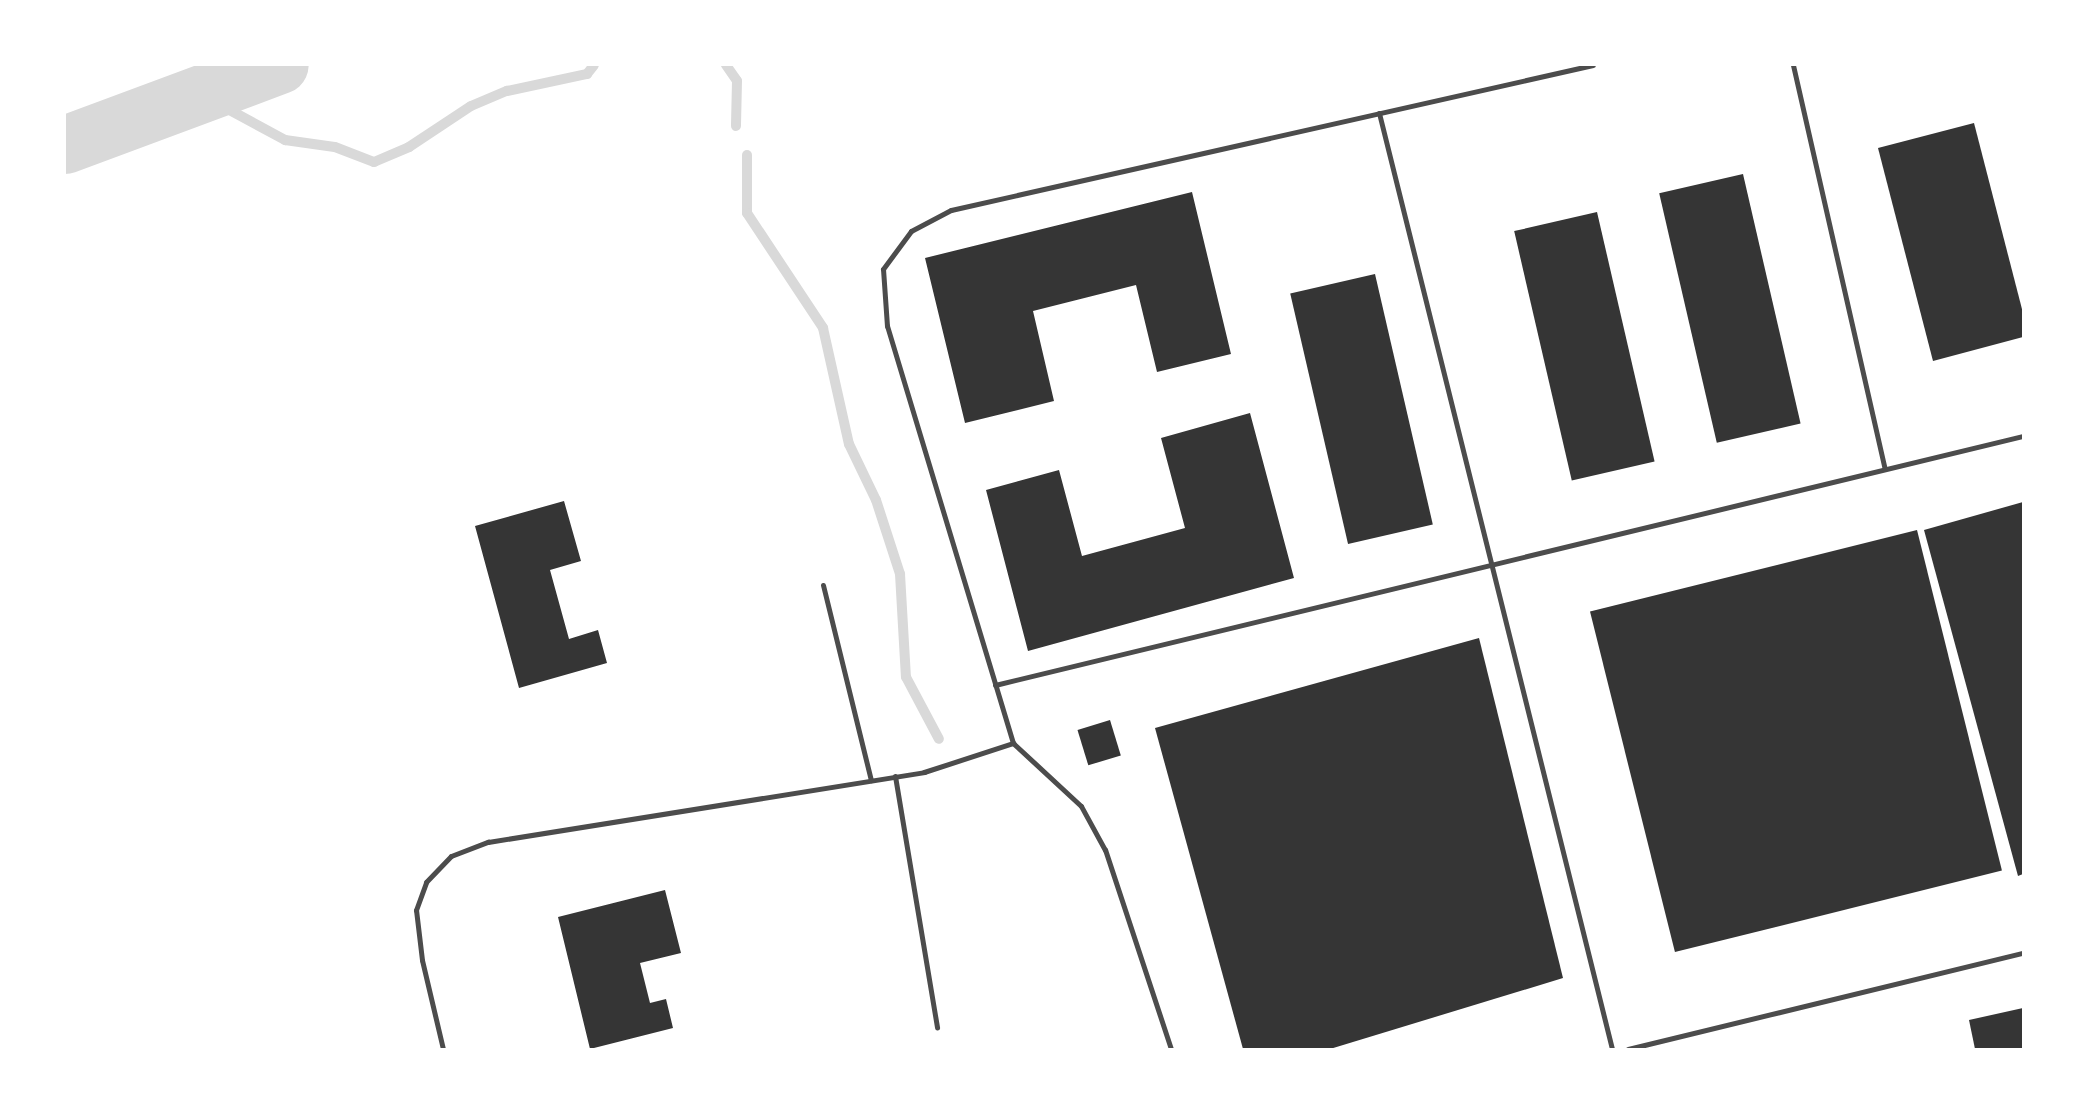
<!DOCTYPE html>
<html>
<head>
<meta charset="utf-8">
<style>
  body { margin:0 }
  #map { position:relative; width:2088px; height:1114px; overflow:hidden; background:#fff; font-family:"Varela Round",sans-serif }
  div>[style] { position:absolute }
  .stream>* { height:10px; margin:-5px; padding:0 5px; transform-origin:5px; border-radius:5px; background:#d9d9d9 }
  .river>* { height:58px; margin:-29px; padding:0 29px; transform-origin:29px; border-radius:29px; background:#d9d9d9 }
  .building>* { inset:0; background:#353535; transform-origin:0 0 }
  .service>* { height:5px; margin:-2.5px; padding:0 2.5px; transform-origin:2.5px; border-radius:2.5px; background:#4c4c4c }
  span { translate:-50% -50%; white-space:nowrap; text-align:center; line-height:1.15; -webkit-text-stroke:6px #fff; paint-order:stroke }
  .frame { position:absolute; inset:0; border:66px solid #fff; pointer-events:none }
</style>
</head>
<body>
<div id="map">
  <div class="stream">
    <div style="left:726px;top:65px;width:19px;rotate:55deg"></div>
    <div style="left:737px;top:81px;width:45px;rotate:91.3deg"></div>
    <div style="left:200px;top:94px;width:97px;rotate:28.4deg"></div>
    <div style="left:285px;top:140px;width:50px;rotate:8deg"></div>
    <div style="left:335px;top:147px;width:42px;rotate:21deg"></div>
    <div style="left:374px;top:162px;width:38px;rotate:-23deg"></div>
    <div style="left:409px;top:147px;width:74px;rotate:-33.5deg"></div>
    <div style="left:471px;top:106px;width:39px;rotate:-23deg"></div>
    <div style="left:507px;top:91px;width:82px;rotate:-12deg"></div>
    <div style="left:587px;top:74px;width:11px;rotate:-52deg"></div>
    <div style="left:747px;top:155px;width:58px;rotate:90deg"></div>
    <div style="left:747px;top:213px;width:138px;rotate:56.5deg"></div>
    <div style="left:823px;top:328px;width:119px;rotate:77.4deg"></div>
    <div style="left:849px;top:444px;width:62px;rotate:64.3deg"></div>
    <div style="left:876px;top:500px;width:78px;rotate:72deg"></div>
    <div style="left:900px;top:574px;width:103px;rotate:86.7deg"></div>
    <div style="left:906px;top:677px;width:70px;rotate:62deg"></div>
  </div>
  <div class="river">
    <div style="left:65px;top:145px;width:229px;rotate:-20.4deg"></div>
  </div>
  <div class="building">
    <div style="clip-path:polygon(1974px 123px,2023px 313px,2023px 337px,1933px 361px,1878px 148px)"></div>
    <div style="left:1743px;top:174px;width:256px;height:86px;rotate:77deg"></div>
    <div style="clip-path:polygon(1192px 192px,1231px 354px,1157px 372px,1136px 285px,1033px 311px,1054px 401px,965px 423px,925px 258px)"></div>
    <div style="left:1597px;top:212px;width:256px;height:85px;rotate:77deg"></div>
    <div style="left:1375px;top:274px;width:257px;height:87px;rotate:77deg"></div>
    <div style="clip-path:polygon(1250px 413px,1294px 578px,1028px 651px,986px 490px,1059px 470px,1082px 556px,1185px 528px,1161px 438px)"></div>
    <div style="clip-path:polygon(564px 501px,581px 561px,550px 570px,569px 639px,598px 630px,607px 663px,519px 688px,475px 526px)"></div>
    <div style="clip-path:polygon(2023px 502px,2023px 874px,2018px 876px,1924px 530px)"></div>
    <div style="left:1917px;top:530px;width:351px;height:337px;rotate:76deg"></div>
    <div style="clip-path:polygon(1479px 638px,1563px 978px,1330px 1049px,1243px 1049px,1155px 728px)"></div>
    <div style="left:1110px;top:720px;width:37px;height:34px;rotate:73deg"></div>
    <div style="clip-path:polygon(665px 890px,681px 953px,640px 963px,650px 1003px,666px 999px,673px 1028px,590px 1049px,558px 917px)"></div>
    <div style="clip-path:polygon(2023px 1008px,2023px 1049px,1975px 1049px,1969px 1020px)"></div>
  </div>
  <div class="service">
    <div style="left:1793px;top:65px;width:414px;rotate:77.2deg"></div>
    <div style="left:1379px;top:113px;width:965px;rotate:76.02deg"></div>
    <div style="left:823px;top:585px;width:201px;rotate:76.2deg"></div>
    <div style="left:995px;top:685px;width:1058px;rotate:-13.62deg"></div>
    <div style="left:895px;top:776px;width:255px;rotate:80.5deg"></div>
    <div style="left:443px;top:1049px;width:91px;rotate:-103.3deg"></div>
    <div style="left:422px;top:960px;width:50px;rotate:-96.8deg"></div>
    <div style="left:416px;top:910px;width:30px;rotate:-70deg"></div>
    <div style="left:426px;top:882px;width:36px;rotate:-46deg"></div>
    <div style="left:451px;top:856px;width:40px;rotate:-21deg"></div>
    <div style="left:488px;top:842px;width:442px;rotate:-9.1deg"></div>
    <div style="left:924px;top:772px;width:94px;rotate:-18deg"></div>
    <div style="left:1171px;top:1049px;width:210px;rotate:-108.3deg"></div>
    <div style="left:1105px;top:850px;width:50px;rotate:-118.6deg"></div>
    <div style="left:1081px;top:806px;width:93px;rotate:-137.2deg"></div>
    <div style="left:1013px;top:743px;width:436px;rotate:-106.8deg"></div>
    <div style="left:887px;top:326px;width:57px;rotate:-94deg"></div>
    <div style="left:883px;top:269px;width:47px;rotate:-53.6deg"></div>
    <div style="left:911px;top:231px;width:45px;rotate:-27.7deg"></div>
    <div style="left:951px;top:210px;width:658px;rotate:-12.73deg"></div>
    <div style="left:1628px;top:1049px;width:406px;rotate:-13.7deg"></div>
  </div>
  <div class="frame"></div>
</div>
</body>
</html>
